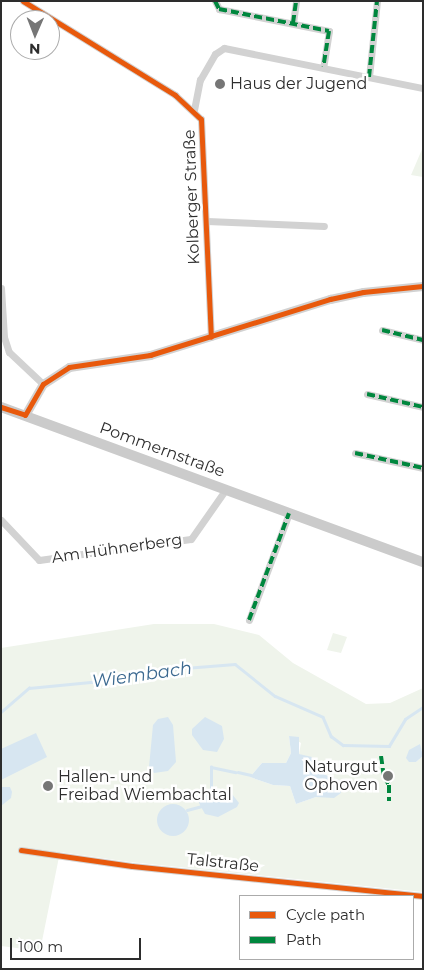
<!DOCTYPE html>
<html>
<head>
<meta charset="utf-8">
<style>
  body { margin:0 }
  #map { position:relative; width:424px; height:970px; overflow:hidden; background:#fff; font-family:Montserrat,sans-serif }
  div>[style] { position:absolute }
  .green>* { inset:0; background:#eff4eb }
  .water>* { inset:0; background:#d7e6f1 }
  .round { border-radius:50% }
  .stream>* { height:2.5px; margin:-1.25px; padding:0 1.25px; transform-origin:1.25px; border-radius:1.25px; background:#d7e6f1 }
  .minor>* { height:7px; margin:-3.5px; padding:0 3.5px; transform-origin:3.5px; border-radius:3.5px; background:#d2d2d2 }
  .tertiary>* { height:9px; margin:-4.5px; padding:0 4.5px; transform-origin:4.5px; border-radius:4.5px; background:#d2d2d2 }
  .secondary>* { height:10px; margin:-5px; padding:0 5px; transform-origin:5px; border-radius:5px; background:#cbcbcb }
  .quiet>* { height:4px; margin-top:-2px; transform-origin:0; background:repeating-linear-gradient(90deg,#00873e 0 8px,transparent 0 12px) }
  .cycleway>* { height:5px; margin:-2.5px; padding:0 2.5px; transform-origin:2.5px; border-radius:2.5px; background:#e8590c }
  .dots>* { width:14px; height:14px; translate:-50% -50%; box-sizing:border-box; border:2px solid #fff; border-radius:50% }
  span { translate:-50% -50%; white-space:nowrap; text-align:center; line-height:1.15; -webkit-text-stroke:5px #fff; paint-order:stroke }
  .poi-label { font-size:16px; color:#2d2d2d }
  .left { translate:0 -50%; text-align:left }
  .right { translate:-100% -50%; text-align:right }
  .street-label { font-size:16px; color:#2d2d2d }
  .water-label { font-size:18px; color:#3b6990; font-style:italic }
  .frame { position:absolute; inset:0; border:2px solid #2d2d2d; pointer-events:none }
  .legend { position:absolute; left:239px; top:895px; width:175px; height:65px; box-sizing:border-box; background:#fff; border:1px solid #ababab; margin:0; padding:6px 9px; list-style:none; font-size:15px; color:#2d2d2d }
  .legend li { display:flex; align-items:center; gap:10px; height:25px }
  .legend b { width:25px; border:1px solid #ababab }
  .north { position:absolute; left:10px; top:10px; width:50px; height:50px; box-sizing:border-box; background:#fff; border:1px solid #ababab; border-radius:50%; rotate:181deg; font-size:14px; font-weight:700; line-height:20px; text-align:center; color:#2d2d2d }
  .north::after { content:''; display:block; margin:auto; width:18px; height:22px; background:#767676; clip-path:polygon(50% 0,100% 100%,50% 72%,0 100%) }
  .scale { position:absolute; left:10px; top:938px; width:131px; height:22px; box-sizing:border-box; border:2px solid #2d2d2d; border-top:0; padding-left:6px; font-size:15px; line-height:18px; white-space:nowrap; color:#2d2d2d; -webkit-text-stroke:4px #fff; paint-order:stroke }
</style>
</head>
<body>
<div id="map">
  <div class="green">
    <div style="clip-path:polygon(423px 147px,423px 177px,411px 175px)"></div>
    <div style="clip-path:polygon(evenodd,154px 624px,214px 624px,259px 635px,293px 663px,366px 704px,390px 703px,423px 688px,423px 754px,419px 744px,416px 762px,423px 756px,423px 892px,130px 862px,60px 852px,40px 951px,1px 946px,1px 648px,154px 624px,289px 736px,301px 743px,299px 754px,315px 762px,316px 771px,341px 781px,341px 793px,334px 797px,316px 797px,296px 804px,290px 786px,273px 785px,250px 777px,262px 763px,286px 763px,291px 753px,289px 736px)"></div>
    <div style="clip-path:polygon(333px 633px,347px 637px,341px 653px,327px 650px)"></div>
  </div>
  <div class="water">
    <div style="clip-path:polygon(168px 717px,173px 725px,176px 762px,168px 771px,154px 773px,149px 767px,153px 725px,158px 719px)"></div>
    <div style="clip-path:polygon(205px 717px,222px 726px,224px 739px,217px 752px,203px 750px,192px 735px,192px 729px)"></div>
    <div style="clip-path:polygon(36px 733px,47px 757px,1px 780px,1px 749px)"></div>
    <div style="clip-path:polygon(289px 736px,299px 737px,299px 754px,312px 757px,316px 771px,341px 781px,341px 793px,334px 798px,316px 797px,296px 804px,290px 786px,273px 785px,250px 777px,262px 763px,286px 763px,291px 753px)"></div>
    <div style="clip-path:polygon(420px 744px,423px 756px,416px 762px,409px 762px,406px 758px,409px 750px)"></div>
    <div style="clip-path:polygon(1px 787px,10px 787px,12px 792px,11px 798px,1px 806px)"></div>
    <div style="clip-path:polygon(211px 791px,232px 794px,239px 803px,237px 807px,218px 817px,205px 814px,199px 803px,203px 794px)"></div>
    <div class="round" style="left:157px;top:804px;width:32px;height:32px"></div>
  </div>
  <div class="stream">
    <div style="left:1px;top:712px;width:37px;rotate:-41deg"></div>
    <div style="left:29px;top:688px;width:82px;rotate:-5.6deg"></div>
    <div style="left:111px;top:680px;width:13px;rotate:-32deg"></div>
    <div style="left:122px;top:673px;width:113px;rotate:-4.6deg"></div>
    <div style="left:235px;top:664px;width:51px;rotate:38.7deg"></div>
    <div style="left:275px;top:696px;width:52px;rotate:23.6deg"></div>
    <div style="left:323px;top:717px;width:21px;rotate:67deg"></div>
    <div style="left:331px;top:736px;width:15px;rotate:37deg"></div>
    <div style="left:343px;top:745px;width:46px;rotate:1.2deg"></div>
    <div style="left:389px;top:746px;width:31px;rotate:-59deg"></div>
    <div style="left:405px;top:719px;width:22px;rotate:-34deg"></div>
    <div style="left:238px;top:772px;width:13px;rotate:13deg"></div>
    <div style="left:211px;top:792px;width:25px;rotate:-90deg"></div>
    <div style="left:211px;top:767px;width:25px;rotate:12deg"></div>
    <div style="left:187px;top:810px;width:16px;rotate:-15deg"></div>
  </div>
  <div class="minor">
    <div style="left:23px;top:1px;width:179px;rotate:31.7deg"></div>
    <div style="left:175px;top:95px;width:35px;rotate:43deg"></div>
    <div style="left:201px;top:119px;width:218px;rotate:87.4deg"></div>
    <div style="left:215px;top:1px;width:9px;rotate:63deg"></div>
    <div style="left:219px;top:9px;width:112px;rotate:11.3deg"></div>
    <div style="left:329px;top:31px;width:36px;rotate:99deg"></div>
    <div style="left:293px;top:23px;width:22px;rotate:-82deg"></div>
    <div style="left:369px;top:77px;width:76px;rotate:-84deg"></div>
    <div style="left:194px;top:110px;width:31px;rotate:-79deg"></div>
    <div style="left:200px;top:80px;width:30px;rotate:-60deg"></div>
    <div style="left:215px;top:54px;width:11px;rotate:-34deg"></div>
    <div style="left:224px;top:48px;width:203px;rotate:11.4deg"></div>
    <div style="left:207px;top:221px;width:117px;rotate:2.4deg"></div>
    <div style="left:1px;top:288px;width:49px;rotate:86.5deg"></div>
    <div style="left:4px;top:337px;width:16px;rotate:72deg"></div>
    <div style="left:9px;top:352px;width:47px;rotate:43.3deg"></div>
    <div style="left:382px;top:330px;width:42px;rotate:13.7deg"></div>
    <div style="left:367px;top:394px;width:57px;rotate:13.1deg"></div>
    <div style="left:355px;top:453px;width:70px;rotate:12.4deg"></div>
    <div style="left:1px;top:520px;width:55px;rotate:46.5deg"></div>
    <div style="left:39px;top:560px;width:153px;rotate:-7.9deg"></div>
    <div style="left:191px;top:539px;width:61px;rotate:-55deg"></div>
    <div style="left:249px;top:620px;width:114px;rotate:-69.5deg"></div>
    <div style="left:21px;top:850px;width:112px;rotate:8.2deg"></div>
    <div style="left:132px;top:866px;width:293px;rotate:5.9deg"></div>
  </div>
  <div class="tertiary">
    <div style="left:25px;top:415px;width:36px;rotate:-60deg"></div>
    <div style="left:43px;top:384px;width:31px;rotate:-33deg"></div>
    <div style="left:69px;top:367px;width:82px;rotate:-8.4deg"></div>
    <div style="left:150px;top:355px;width:189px;rotate:-17.3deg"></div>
    <div style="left:330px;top:299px;width:34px;rotate:-12deg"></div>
    <div style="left:363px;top:292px;width:60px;rotate:-5.7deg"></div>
  </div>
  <div class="secondary">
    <div style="left:1px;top:407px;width:450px;rotate:20.2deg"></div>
  </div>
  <div class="quiet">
    <div style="left:215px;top:1px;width:9px;rotate:63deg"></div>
    <div style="left:219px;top:9px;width:112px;rotate:11.3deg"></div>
    <div style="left:329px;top:31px;width:36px;rotate:99deg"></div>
    <div style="left:293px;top:23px;width:22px;rotate:-82deg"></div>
    <div style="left:369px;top:77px;width:76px;rotate:-84deg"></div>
    <div style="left:382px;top:330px;width:42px;rotate:13.7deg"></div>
    <div style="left:367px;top:394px;width:57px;rotate:13.1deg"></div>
    <div style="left:355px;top:453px;width:70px;rotate:12.4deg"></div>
    <div style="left:249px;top:620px;width:114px;rotate:-69.5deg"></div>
    <div style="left:381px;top:756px;width:21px;rotate:82deg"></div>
    <div style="left:384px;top:777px;width:9px;rotate:58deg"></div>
    <div style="left:389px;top:785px;width:16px;rotate:90deg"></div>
  </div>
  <div class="cycleway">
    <div style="left:23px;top:1px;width:179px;rotate:31.7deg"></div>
    <div style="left:175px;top:95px;width:35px;rotate:43deg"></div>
    <div style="left:201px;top:119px;width:218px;rotate:87.4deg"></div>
    <div style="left:1px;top:407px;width:25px;rotate:18deg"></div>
    <div style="left:25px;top:415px;width:36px;rotate:-60deg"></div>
    <div style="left:43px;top:384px;width:31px;rotate:-33deg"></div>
    <div style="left:69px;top:367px;width:82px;rotate:-8.4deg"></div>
    <div style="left:150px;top:355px;width:189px;rotate:-17.3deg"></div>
    <div style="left:330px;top:299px;width:34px;rotate:-12deg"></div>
    <div style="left:363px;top:292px;width:60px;rotate:-5.7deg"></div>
    <div style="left:21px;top:850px;width:112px;rotate:8.2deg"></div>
    <div style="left:132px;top:866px;width:293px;rotate:5.9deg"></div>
  </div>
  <div class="dots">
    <div style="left:220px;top:84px;background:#767676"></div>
    <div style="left:388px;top:776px;background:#767676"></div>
    <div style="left:48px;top:786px;background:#767676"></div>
  </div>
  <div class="poi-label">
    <span class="left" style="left:230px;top:84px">Haus der Jugend</span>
    <span class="right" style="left:378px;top:776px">Naturgut<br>Ophoven</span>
    <span class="left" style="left:58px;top:786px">Hallen- und<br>Freibad Wiembachtal</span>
  </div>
  <div class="street-label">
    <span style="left:192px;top:197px;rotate:-92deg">Kolberger Straße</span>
    <span style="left:162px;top:450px;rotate:20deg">Pommernstraße</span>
    <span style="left:117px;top:549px;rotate:-8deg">Am Hühnerberg</span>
    <span style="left:223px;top:863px;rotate:6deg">Talstraße</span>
  </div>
  <div class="water-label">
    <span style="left:142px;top:675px;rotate:-8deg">Wiembach</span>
  </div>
  <div class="frame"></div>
  <ul class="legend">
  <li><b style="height:6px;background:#e8590c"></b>Cycle path</li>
  <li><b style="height:6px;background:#00873e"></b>Path</li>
  </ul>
  <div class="north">N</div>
  <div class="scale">100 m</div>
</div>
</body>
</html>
